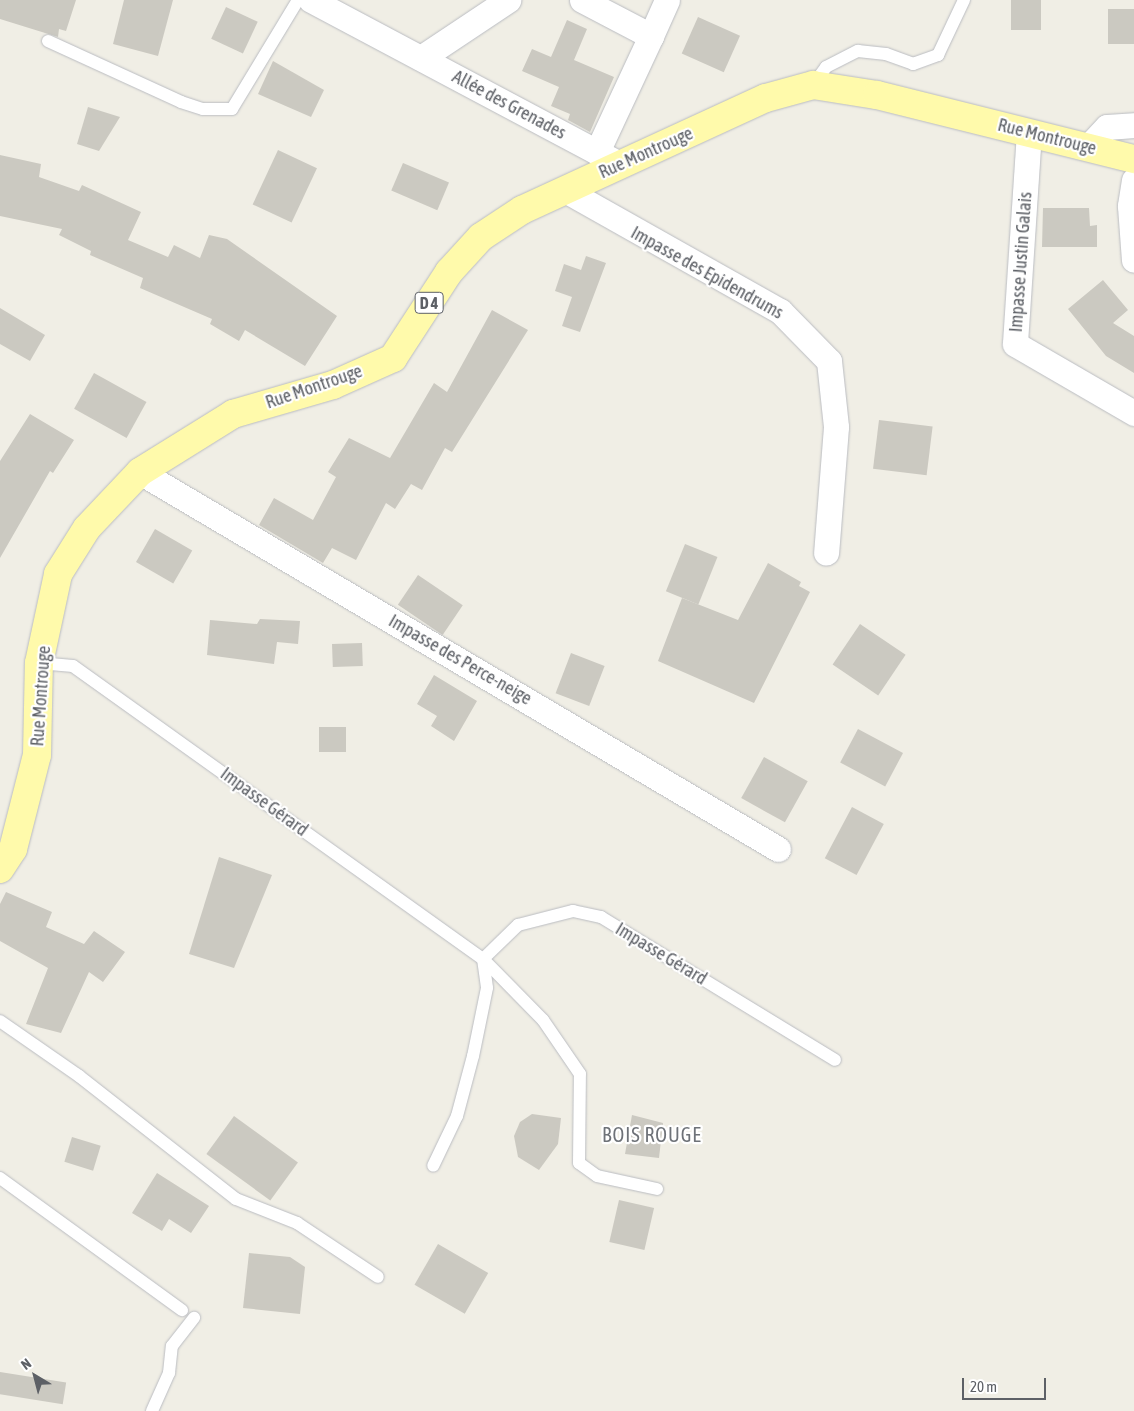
<!DOCTYPE html>
<html>
<head>
<meta charset="utf-8">
<style>
  body { margin:0 }
  #map { position:relative; width:1134px; height:1411px; overflow:hidden; background:#f0eee5; font-family:"Asap Condensed",sans-serif }
  div>[style] { position:absolute }
  .building>* { inset:0; background:#cbc9c1; transform-origin:0 0 }
  .roads { filter:drop-shadow(0 0 1px #babcc1) drop-shadow(0 0 1px #babcc1) }
  .service>* { height:12px; margin:-6px; padding:0 6px; transform-origin:6px; border-radius:6px; background:#fff }
  .minor>* { height:25px; margin:-12.5px; padding:0 12.5px; transform-origin:12.5px; border-radius:12.5px; background:#fff }
  .primary>* { height:28px; margin:-14px; padding:0 14px; transform-origin:14px; border-radius:14px; background:#fffaab }
  span { translate:-50% -50%; white-space:nowrap; text-align:center; line-height:1.15; -webkit-text-stroke:4.5px #fff; paint-order:stroke }
  .shield-label span { padding:1px 4px; background:#fff; border:1px solid; border-radius:4px; -webkit-text-stroke-width:0 }
  .shield-label { font-size:16px; color:#5d6066; font-weight:700 }
  .street-label { font-size:18px; color:#5d6066 }
  .quarter-label { font-size:20px; color:#6e7278; letter-spacing:1px }
  .north { position:absolute; left:10px; top:1351px; width:50px; height:50px; -webkit-text-stroke:4px #fff; paint-order:stroke; rotate:323deg; font-size:14px; font-weight:700; line-height:20px; text-align:center; color:#5d6066 }
  .north::after { content:''; display:block; margin:auto; width:18px; height:22px; background:#5d6066; clip-path:polygon(50% 0,100% 100%,50% 72%,0 100%) }
  .scale { position:absolute; left:962px; top:1378px; width:84px; height:22px; box-sizing:border-box; border:2px solid #5d6066; border-top:0; padding-left:6px; font-size:15px; line-height:18px; white-space:nowrap; color:#5d6066; -webkit-text-stroke:4px #fff; paint-order:stroke }
</style>
</head>
<body>
<div id="map">
  <div class="building">
    <div style="clip-path:polygon(0 0,76px 0,66px 31px,59px 29px,58px 37px,0 19px)"></div>
    <div style="clip-path:polygon(124px 0,173px 0,158px 56px,113px 44px)"></div>
    <div style="left:1011px;top:0;width:30px;height:30px"></div>
    <div style="left:226px;top:7px;width:35px;height:35px;rotate:25deg"></div>
    <div style="left:1134px;top:9px;width:35px;height:26px;rotate:90deg"></div>
    <div style="left:698px;top:17px;width:46px;height:40px;rotate:24deg"></div>
    <div style="clip-path:polygon(567px 20px,587px 29px,574px 60px,614px 77px,590px 132px,568px 120px,570px 114px,551px 106px,559px 87px,522px 71px,532px 49px,551px 57px)"></div>
    <div style="clip-path:polygon(273px 61px,324px 90px,311px 117px,258px 94px)"></div>
    <div style="clip-path:polygon(88px 107px,120px 117px,99px 151px,77px 144px)"></div>
    <div style="left:278px;top:150px;width:43px;height:60px;rotate:25deg"></div>
    <div style="clip-path:polygon(0 155px,41px 164px,39px 177px,79px 191px,82px 185px,141px 212px,128px 240px,168px 257px,174px 245px,200px 258px,209px 235px,227px 239px,337px 316px,305px 366px,245px 330px,239px 341px,210px 324px,212px 319px,140px 288px,143px 278px,90px 255px,91px 251px,59px 235px,62px 229px,0 216px)"></div>
    <div style="left:403px;top:163px;width:50px;height:30px;rotate:23deg"></div>
    <div style="clip-path:polygon(1043px 208px,1089px 208px,1090px 226px,1097px 225px,1097px 247px,1042px 247px)"></div>
    <div style="clip-path:polygon(586px 256px,606px 263px,580px 332px,562px 326px,572px 297px,555px 291px,564px 264px,581px 270px)"></div>
    <div style="clip-path:polygon(1103px 280px,1128px 310px,1113px 323px,1134px 336px,1134px 373px,1106px 356px,1068px 309px)"></div>
    <div style="clip-path:polygon(0 308px,45px 335px,30px 361px,0 344px)"></div>
    <div style="clip-path:polygon(492px 310px,528px 330px,452px 452px,445px 448px,422px 490px,411px 484px,395px 509px,386px 503px,356px 560px,332px 548px,323px 563px,259px 525px,274px 498px,313px 520px,336px 477px,328px 472px,349px 438px,390px 458px,434px 383px,447px 392px)"></div>
    <div style="left:94px;top:373px;width:60px;height:41px;rotate:29deg"></div>
    <div style="clip-path:polygon(30px 414px,74px 440px,53px 473px,50px 471px,0 558px,0 461px)"></div>
    <div style="left:879px;top:420px;width:54px;height:49px;rotate:7deg"></div>
    <div style="left:155px;top:529px;width:43px;height:38px;rotate:30deg"></div>
    <div style="left:685px;top:544px;width:35px;height:51px;rotate:22deg"></div>
    <div style="clip-path:polygon(768px 563px,801px 582px,799px 586px,810px 592px,754px 703px,658px 661px,682px 598px,738px 620px)"></div>
    <div style="left:418px;top:575px;width:54px;height:36px;rotate:34deg"></div>
    <div style="clip-path:polygon(260px 619px,300px 621px,298px 644px,277px 642px,274px 664px,207px 655px,210px 620px,257px 624px)"></div>
    <div style="left:860px;top:624px;width:55px;height:49px;rotate:34deg"></div>
    <div style="left:362px;top:643px;width:23px;height:30px;rotate:88deg"></div>
    <div style="left:571px;top:653px;width:36px;height:43px;rotate:21deg"></div>
    <div style="clip-path:polygon(434px 675px,477px 701px,454px 741px,431px 726px,437px 716px,417px 704px)"></div>
    <div style="left:319px;top:727px;width:27px;height:25px"></div>
    <div style="left:858px;top:729px;width:51px;height:38px;rotate:28deg"></div>
    <div style="left:764px;top:757px;width:50px;height:47px;rotate:29deg"></div>
    <div style="left:852px;top:807px;width:36px;height:58px;rotate:28deg"></div>
    <div style="clip-path:polygon(219px 857px,272px 875px,234px 968px,189px 954px)"></div>
    <div style="clip-path:polygon(6px 892px,52px 912px,46px 927px,84px 944px,94px 931px,125px 952px,103px 982px,89px 972px,61px 1033px,26px 1024px,48px 968px,0 941px,0 904px)"></div>
    <div style="clip-path:polygon(532px 1114px,561px 1118px,558px 1144px,539px 1170px,518px 1157px,514px 1136px,520px 1122px)"></div>
    <div style="clip-path:polygon(632px 1115px,663px 1123px,659px 1158px,625px 1154px)"></div>
    <div style="left:234px;top:1116px;width:79px;height:47px;rotate:36deg"></div>
    <div style="left:72px;top:1137px;width:30px;height:26px;rotate:17deg"></div>
    <div style="clip-path:polygon(157px 1173px,209px 1206px,191px 1233px,169px 1219px,162px 1231px,132px 1213px)"></div>
    <div style="left:619px;top:1200px;width:36px;height:43px;rotate:13deg"></div>
    <div style="left:438px;top:1244px;width:58px;height:47px;rotate:30deg"></div>
    <div style="clip-path:polygon(249px 1253px,290px 1257px,305px 1267px,300px 1314px,243px 1308px)"></div>
    <div style="left:0;top:1372px;width:67px;height:22px;rotate:9deg"></div>
  </div>
  <div class="roads">
    <div class="service">
      <div style="left:48px;top:41px;width:146px;rotate:24.6deg"></div>
      <div style="left:181px;top:102px;width:23px;rotate:18deg"></div>
      <div style="left:203px;top:109px;width:29px"></div>
      <div style="left:232px;top:109px;width:127px;rotate:-58.8deg"></div>
      <div style="left:813px;top:85px;width:22px;rotate:-54deg"></div>
      <div style="left:826px;top:67px;width:36px;rotate:-27deg"></div>
      <div style="left:858px;top:51px;width:28px;rotate:6deg"></div>
      <div style="left:886px;top:54px;width:29px;rotate:20deg"></div>
      <div style="left:913px;top:64px;width:27px;rotate:-20deg"></div>
      <div style="left:938px;top:55px;width:61px;rotate:-64.7deg"></div>
      <div style="left:39px;top:663px;width:34px;rotate:5deg"></div>
      <div style="left:73px;top:666px;width:504px;rotate:35.55deg"></div>
      <div style="left:483px;top:959px;width:29px;rotate:82deg"></div>
      <div style="left:487px;top:988px;width:69px;rotate:101.6deg"></div>
      <div style="left:473px;top:1056px;width:62px;rotate:104.9deg"></div>
      <div style="left:457px;top:1116px;width:55px;rotate:115.6deg"></div>
      <div style="left:0;top:1021px;width:96px;rotate:34.8deg"></div>
      <div style="left:79px;top:1076px;width:199px;rotate:38.1deg"></div>
      <div style="left:236px;top:1199px;width:66px;rotate:21.5deg"></div>
      <div style="left:297px;top:1223px;width:97px;rotate:33.7deg"></div>
      <div style="left:0;top:1178px;width:225px;rotate:36deg"></div>
      <div style="left:657px;top:1189px;width:61px;rotate:-167.8deg"></div>
      <div style="left:597px;top:1176px;width:22px;rotate:-144deg"></div>
      <div style="left:579px;top:1163px;width:89px;rotate:-89.4deg"></div>
      <div style="left:580px;top:1074px;width:65px;rotate:-124.4deg"></div>
      <div style="left:543px;top:1020px;width:86px;rotate:-134.5deg"></div>
      <div style="left:483px;top:959px;width:49px;rotate:-44.2deg"></div>
      <div style="left:518px;top:925px;width:57px;rotate:-14.3deg"></div>
      <div style="left:573px;top:911px;width:29px;rotate:12deg"></div>
      <div style="left:601px;top:917px;width:274px;rotate:31.4deg"></div>
      <div style="left:152px;top:1411px;width:42px;rotate:-65.9deg"></div>
      <div style="left:169px;top:1373px;width:27px;rotate:-84deg"></div>
      <div style="left:172px;top:1346px;width:36px;rotate:-52deg"></div>
    </div>
    <div class="minor">
      <div style="left:311px;top:0;width:350px;rotate:28deg"></div>
      <div style="left:582px;top:0;width:78px;rotate:27.6deg"></div>
      <div style="left:651px;top:36px;width:128px;rotate:115deg"></div>
      <div style="left:651px;top:36px;width:39px;rotate:-66deg"></div>
      <div style="left:421px;top:58px;width:105px;rotate:-33.7deg"></div>
      <div style="left:1029px;top:132px;width:212px;rotate:93.8deg"></div>
      <div style="left:1015px;top:344px;width:138px;rotate:30.1deg"></div>
      <div style="left:1089px;top:146px;width:26px;rotate:-47deg"></div>
      <div style="left:1107px;top:127px;width:27px;rotate:-4deg"></div>
      <div style="left:1134px;top:180px;width:26px;rotate:99deg"></div>
      <div style="left:1130px;top:206px;width:54px;rotate:85.8deg"></div>
      <div style="left:565px;top:190px;width:247px;rotate:29.4deg"></div>
      <div style="left:780px;top:311px;width:70px;rotate:45.6deg"></div>
      <div style="left:829px;top:361px;width:66px;rotate:83.9deg"></div>
      <div style="left:836px;top:427px;width:126px;rotate:94.5deg"></div>
      <div style="left:140px;top:472px;width:741px;rotate:30.58deg"></div>
    </div>
    <div class="primary">
      <div style="left:0;top:869px;width:24px;rotate:-57deg"></div>
      <div style="left:13px;top:849px;width:97px;rotate:-75.7deg"></div>
      <div style="left:37px;top:755px;width:92px;rotate:-88.8deg"></div>
      <div style="left:39px;top:663px;width:91px;rotate:-77.9deg"></div>
      <div style="left:58px;top:574px;width:54px;rotate:-57.8deg"></div>
      <div style="left:87px;top:528px;width:77px;rotate:-46.6deg"></div>
      <div style="left:140px;top:472px;width:110px;rotate:-31.9deg"></div>
      <div style="left:233px;top:414px;width:104px;rotate:-16.2deg"></div>
      <div style="left:333px;top:385px;width:66px;rotate:-24.2deg"></div>
      <div style="left:393px;top:358px;width:103px;rotate:-56.9deg"></div>
      <div style="left:449px;top:272px;width:47px;rotate:-47.6deg"></div>
      <div style="left:481px;top:237px;width:49px;rotate:-33.4deg"></div>
      <div style="left:522px;top:210px;width:268px;rotate:-24.7deg"></div>
      <div style="left:766px;top:98px;width:49px;rotate:-15.5deg"></div>
      <div style="left:813px;top:85px;width:65px;rotate:8.9deg"></div>
      <div style="left:877px;top:95px;width:265px;rotate:14deg"></div>
    </div>
  </div>
  <div class="shield-label">
    <span style="left:429px;top:303px">D 4</span>
  </div>
  <div class="street-label">
    <span style="left:509px;top:105px;rotate:28deg">Allée des Grenades</span>
    <span style="left:1047px;top:137px;rotate:14deg">Rue Montrouge</span>
    <span style="left:646px;top:153px;rotate:-24deg">Rue Montrouge</span>
    <span style="left:1021px;top:262px;rotate:-86deg">Impasse Justin Galais</span>
    <span style="left:707px;top:273px;rotate:29deg">Impasse des Epidendrums</span>
    <span style="left:314px;top:387px;rotate:-19deg">Rue Montrouge</span>
    <span style="left:460px;top:660px;rotate:30deg">Impasse des Perce-neige</span>
    <span style="left:41px;top:696px;rotate:-86deg">Rue Montrouge</span>
    <span style="left:264px;top:802px;rotate:36deg">Impasse Gérard</span>
    <span style="left:661px;top:954px;rotate:31deg">Impasse Gérard</span>
  </div>
  <div class="quarter-label">
    <span style="left:652px;top:1134px">BOIS ROUGE</span>
  </div>
  <div class="north">N</div>
  <div class="scale">20 m</div>
</div>
</body>
</html>
